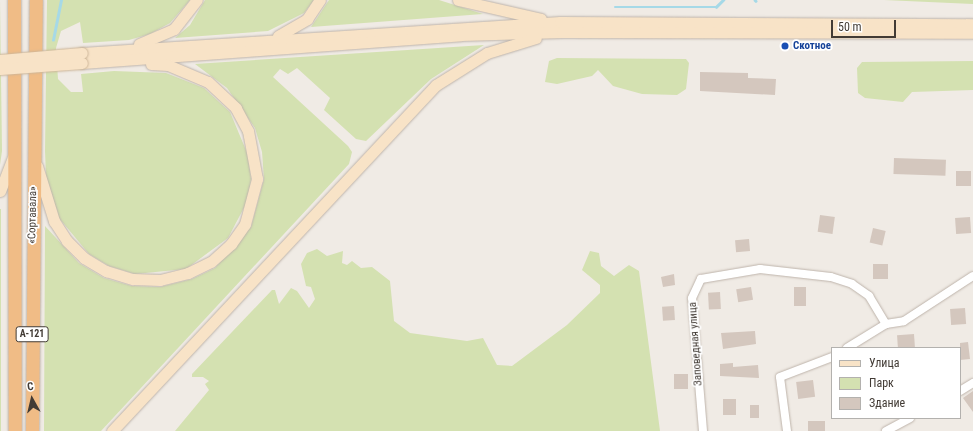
<!DOCTYPE html>
<html>
<head>
<meta charset="utf-8">
<style>
  body { margin:0 }
  #map { position:relative; width:973px; height:431px; overflow:hidden; background:#f0ebe5; font-family:"Roboto Condensed",sans-serif }
  div>[style] { position:absolute }
  .green>* { inset:0; background:#d4e1b1; transform-origin:0 0 }
  .stream>* { height:2.5px; margin:-1.25px; padding:0 1.25px; transform-origin:1.25px; border-radius:1.25px; background:#a6d9e7 }
  .building>* { inset:0; background:#d4c7be; transform-origin:0 0 }
  .roads { filter:drop-shadow(0 0 1px #beb4ab) drop-shadow(0 0 1px #beb4ab) }
  .minor>* { height:8px; margin:-4px; padding:0 4px; transform-origin:4px; border-radius:4px; background:#fff }
  .secondary>* { height:11px; margin:-5.5px; padding:0 5.5px; transform-origin:5.5px; border-radius:5.5px; background:#f8e3c7 }
  .trunk>* { height:13px; margin:-6.5px; padding:0 6.5px; transform-origin:6.5px; border-radius:6.5px; background:#f0bc86 }
  .bridges { filter:drop-shadow(0 0 1px #ccb598) drop-shadow(0 0 1px #ccb598) }
  .secondary-bridge>* { height:11px; margin:-5.5px; padding:0 5.5px; transform-origin:5.5px; border-radius:5.5px; background:#f8e3c7 }
  .dots>* { width:11px; height:11px; translate:-50% -50%; box-sizing:border-box; border:2px solid #fff; border-radius:50% }
  span { translate:-50% -50%; white-space:nowrap; text-align:center; line-height:1.15; -webkit-text-stroke:3.5px #fff; paint-order:stroke }
  .shield-label span { padding:1px 3px; background:#fff; border:1px solid; border-radius:3px; -webkit-text-stroke-width:0 }
  .shield-label { font-size:10px; color:#423b35; font-weight:700 }
  .transit-label { font-size:11px; color:#164399; font-weight:700 }
  .left { translate:0 -50%; text-align:left }
  .street-label { font-size:11px; color:#423b35 }
  .legend { position:absolute; left:831px; top:347px; width:130px; height:72px; box-sizing:border-box; background:#fff; border:1px solid #b3b1ae; margin:0; padding:5px 7px; list-style:none; font-size:12px; color:#423b35 }
  .legend li { display:flex; align-items:center; gap:8px; height:20px }
  .legend b { width:20px; border:1px solid #b3b1ae }
  .north { position:absolute; left:12px; top:379px; width:40px; height:40px; -webkit-text-stroke:3px #fff; paint-order:stroke; rotate:352deg; font-size:11px; font-weight:700; line-height:16px; text-align:center; color:#423b35 }
  .north::after { content:''; display:block; margin:auto; width:14px; height:18px; background:#423b35; clip-path:polygon(50% 0,100% 100%,50% 72%,0 100%) }
  .scale { position:absolute; left:831px; top:20px; width:65px; height:18px; box-sizing:border-box; border:2px solid #423b35; border-top:0; padding-left:5px; font-size:12px; line-height:14px; white-space:nowrap; color:#423b35; -webkit-text-stroke:3px #fff; paint-order:stroke }
</style>
</head>
<body>
<div id="map">
  <div class="green">
    <div style="clip-path:polygon(0 0,2px 151px,0 165px)"></div>
    <div style="clip-path:polygon(47px 0,190px 0,170px 23px,150px 34px,129px 40px,83px 43px,80px 22px,61px 31px,56px 48px,58px 79px,71px 92px,83px 92px,81px 74px,114px 71px,166px 73px,204px 88px,230px 112px,248px 155px,251px 179px,248px 200px,228px 238px,186px 269px,135px 274px,109px 266px,89px 254px,59px 218px,46px 176px,45px 151px)"></div>
    <div style="clip-path:polygon(205px 0,314px 0,304px 13px,268px 31px,175px 38px,190px 25px)"></div>
    <div style="clip-path:polygon(329px 0,439px 0,483px 14px,311px 27px)"></div>
    <div style="clip-path:polygon(884px 0,973px 0,973px 4px)"></div>
    <div style="clip-path:polygon(484px 45px,431px 79px,366px 141px,356px 139px,324px 110px,330px 98px,297px 68px,288px 74px,280px 69px,273px 77px,348px 146px,352px 152px,349px 164px,101px 431px,44px 431px,45px 226px,79px 263px,104px 278px,132px 286px,160px 287px,192px 279px,215px 268px,251px 227px,264px 179px,262px 152px,255px 128px,227px 88px,195px 64px)"></div>
    <div style="clip-path:polygon(557px 58px,686px 59px,689px 63px,686px 89px,677px 95px,642px 94px,613px 86px,598px 70px,592px 76px,557px 84px,545px 82px,549px 61px)"></div>
    <div style="clip-path:polygon(973px 61px,973px 90px,912px 92px,903px 102px,865px 98px,858px 93px,857px 68px,862px 62px)"></div>
    <div style="left:1px;top:209px;width:222px;height:1px;rotate:90deg"></div>
    <div style="clip-path:polygon(317px 249px,327px 256px,343px 251px,342px 263px,347px 265px,352px 261px,361px 268px,372px 267px,390px 281px,394px 321px,410px 333px,467px 341px,483px 338px,497px 365px,512px 366px,567px 325px,600px 293px,600px 285px,582px 270px,590px 251px,599px 253px,601px 266px,614px 276px,629px 265px,639px 271px,660px 431px,175px 431px,209px 390px,205px 384px,209px 381px,203px 377px,192px 377px,192px 374px,272px 290px,275px 290px,279px 304px,291px 288px,297px 291px,309px 308px,315px 299px,311px 287px,306px 286px,301px 264px,307px 253px)"></div>
  </div>
  <div class="stream">
    <div style="left:755px;top:0;width:1px;rotate:45deg"></div>
    <div style="left:615px;top:7px;width:101px"></div>
    <div style="left:716px;top:7px;width:10px;rotate:-45deg"></div>
    <div style="left:53px;top:40px;width:41px;rotate:-78.7deg"></div>
  </div>
  <div class="building">
    <div style="clip-path:polygon(700px 72px,748px 73px,748px 78px,776px 79px,775px 95px,700px 91px)"></div>
    <div style="left:894px;top:158px;width:52px;height:16px;rotate:2deg"></div>
    <div style="left:956px;top:171px;width:15px;height:15px"></div>
    <div style="left:820px;top:215px;width:15px;height:17px;rotate:8deg"></div>
    <div style="left:970px;top:217px;width:16px;height:15px;rotate:86deg"></div>
    <div style="left:873px;top:228px;width:13px;height:15px;rotate:13deg"></div>
    <div style="left:749px;top:239px;width:12px;height:14px;rotate:85deg"></div>
    <div style="left:873px;top:264px;width:15px;height:15px"></div>
    <div style="clip-path:polygon(674px 274px,675px 285px,663px 287px,661px 277px)"></div>
    <div style="left:751px;top:287px;width:13px;height:15px;rotate:81deg"></div>
    <div style="left:794px;top:287px;width:12px;height:19px"></div>
    <div style="left:720px;top:292px;width:17px;height:12px;rotate:87deg"></div>
    <div style="left:674px;top:306px;width:14px;height:12px;rotate:86deg"></div>
    <div style="left:965px;top:308px;width:16px;height:15px;rotate:86deg"></div>
    <div style="clip-path:polygon(755px 331px,756px 344px,723px 349px,721px 333px)"></div>
    <div style="left:914px;top:334px;width:14px;height:17px;rotate:86deg"></div>
    <div style="clip-path:polygon(968px 342px,970px 359px,960px 360px,960px 343px)"></div>
    <div style="clip-path:polygon(733px 363px,733px 367px,758px 365px,759px 378px,720px 376px,720px 364px)"></div>
    <div style="left:674px;top:374px;width:14px;height:15px"></div>
    <div style="left:813px;top:380px;width:17px;height:17px;rotate:83deg"></div>
    <div style="clip-path:polygon(973px 391px,973px 412px,963px 398px)"></div>
    <div style="left:723px;top:399px;width:13px;height:16px"></div>
    <div style="left:750px;top:405px;width:9px;height:13px"></div>
    <div style="left:825px;top:421px;width:10px;height:17px;rotate:90deg"></div>
  </div>
  <div class="roads">
    <div class="minor">
      <div style="left:847px;top:348px;width:46px;rotate:-31.6deg"></div>
      <div style="left:960px;top:391px;width:15px;rotate:-32deg"></div>
      <div style="left:703px;top:431px;width:133px;rotate:-94.7deg"></div>
      <div style="left:692px;top:298px;width:21px;rotate:-65deg"></div>
      <div style="left:701px;top:279px;width:60px;rotate:-9.6deg"></div>
      <div style="left:760px;top:269px;width:71px;rotate:6.4deg"></div>
      <div style="left:831px;top:277px;width:22px;rotate:18deg"></div>
      <div style="left:852px;top:284px;width:21px;rotate:35deg"></div>
      <div style="left:869px;top:296px;width:33px;rotate:59deg"></div>
      <div style="left:886px;top:324px;width:18px;rotate:-9deg"></div>
      <div style="left:904px;top:321px;width:82px;rotate:-33.1deg"></div>
      <div style="left:787px;top:431px;width:54px;rotate:-97.4deg"></div>
      <div style="left:780px;top:377px;width:56px;rotate:-21deg"></div>
      <div style="left:886px;top:431px;width:27px;rotate:-28deg"></div>
    </div>
    <div class="secondary">
      <div style="left:458px;top:0;width:85px;rotate:12.9deg"></div>
      <div style="left:278px;top:36px;width:34px;rotate:-30deg"></div>
      <div style="left:307px;top:19px;width:23px;rotate:-56deg"></div>
      <div style="left:139px;top:44px;width:38px;rotate:-23deg"></div>
      <div style="left:174px;top:29px;width:37px;rotate:-52deg"></div>
      <div style="left:82px;top:53px;width:479px;rotate:-3.7deg"></div>
      <div style="left:560px;top:22px;width:413px;rotate:0.3deg"></div>
      <div style="left:82px;top:63px;width:380px;rotate:-4.2deg"></div>
      <div style="left:461px;top:35px;width:101px;rotate:-1.7deg"></div>
      <div style="left:562px;top:32px;width:411px;rotate:0.1deg"></div>
      <div style="left:37px;top:166px;width:58px;rotate:72.8deg"></div>
      <div style="left:54px;top:221px;width:24px;rotate:57deg"></div>
      <div style="left:67px;top:241px;width:24px;rotate:45deg"></div>
      <div style="left:84px;top:258px;width:26px;rotate:31deg"></div>
      <div style="left:106px;top:271px;width:28px;rotate:17deg"></div>
      <div style="left:133px;top:279px;width:27px;rotate:2deg"></div>
      <div style="left:160px;top:280px;width:29px;rotate:-14deg"></div>
      <div style="left:188px;top:273px;width:25px;rotate:-26deg"></div>
      <div style="left:211px;top:262px;width:27px;rotate:-42deg"></div>
      <div style="left:231px;top:244px;width:24px;rotate:-55deg"></div>
      <div style="left:245px;top:224px;width:47px;rotate:-75.1deg"></div>
      <div style="left:257px;top:179px;width:49px;rotate:-100.6deg"></div>
      <div style="left:248px;top:131px;width:26px;rotate:-118deg"></div>
      <div style="left:236px;top:108px;width:38px;rotate:-137deg"></div>
      <div style="left:208px;top:82px;width:43px;rotate:-157deg"></div>
      <div style="left:168px;top:65px;width:17px;rotate:-177deg"></div>
      <div style="left:0;top:191px;width:36px;rotate:-69deg"></div>
      <div style="left:112px;top:431px;width:474px;rotate:-46.9deg"></div>
      <div style="left:436px;top:85px;width:60px;rotate:-32.1deg"></div>
      <div style="left:487px;top:53px;width:51px;rotate:-17deg"></div>
    </div>
    <div class="trunk">
      <div style="left:14px;top:0;width:431px;rotate:89.9deg"></div>
      <div style="left:32px;top:431px;width:431px;rotate:-89.5deg"></div>
    </div>
  </div>
  <div class="bridges">
    <div class="secondary-bridge">
      <div style="left:0;top:60px;width:82px;rotate:-4.9deg"></div>
      <div style="left:0;top:69px;width:82px;rotate:-4.2deg"></div>
    </div>
  </div>
  <div class="dots">
    <div style="left:785px;top:46px;background:#1a4fb4"></div>
  </div>
  <div class="shield-label">
    <span style="left:32px;top:334px">А-121</span>
  </div>
  <div class="transit-label">
    <span class="left" style="left:793px;top:46px">Скотное</span>
  </div>
  <div class="street-label">
    <span style="left:33px;top:215px;rotate:-89deg">«Сортавала»</span>
    <span style="left:696px;top:344px;rotate:-94deg">Заповедная улица</span>
  </div>
  <ul class="legend">
  <li><b style="height:5px;background:#f8e3c7"></b>Улица</li>
  <li><b style="height:11px;background:#d4e1b1"></b>Парк</li>
  <li><b style="height:11px;background:#d4c7be"></b>Здание</li>
  </ul>
  <div class="north">С</div>
  <div class="scale">50 m</div>
</div>
</body>
</html>
